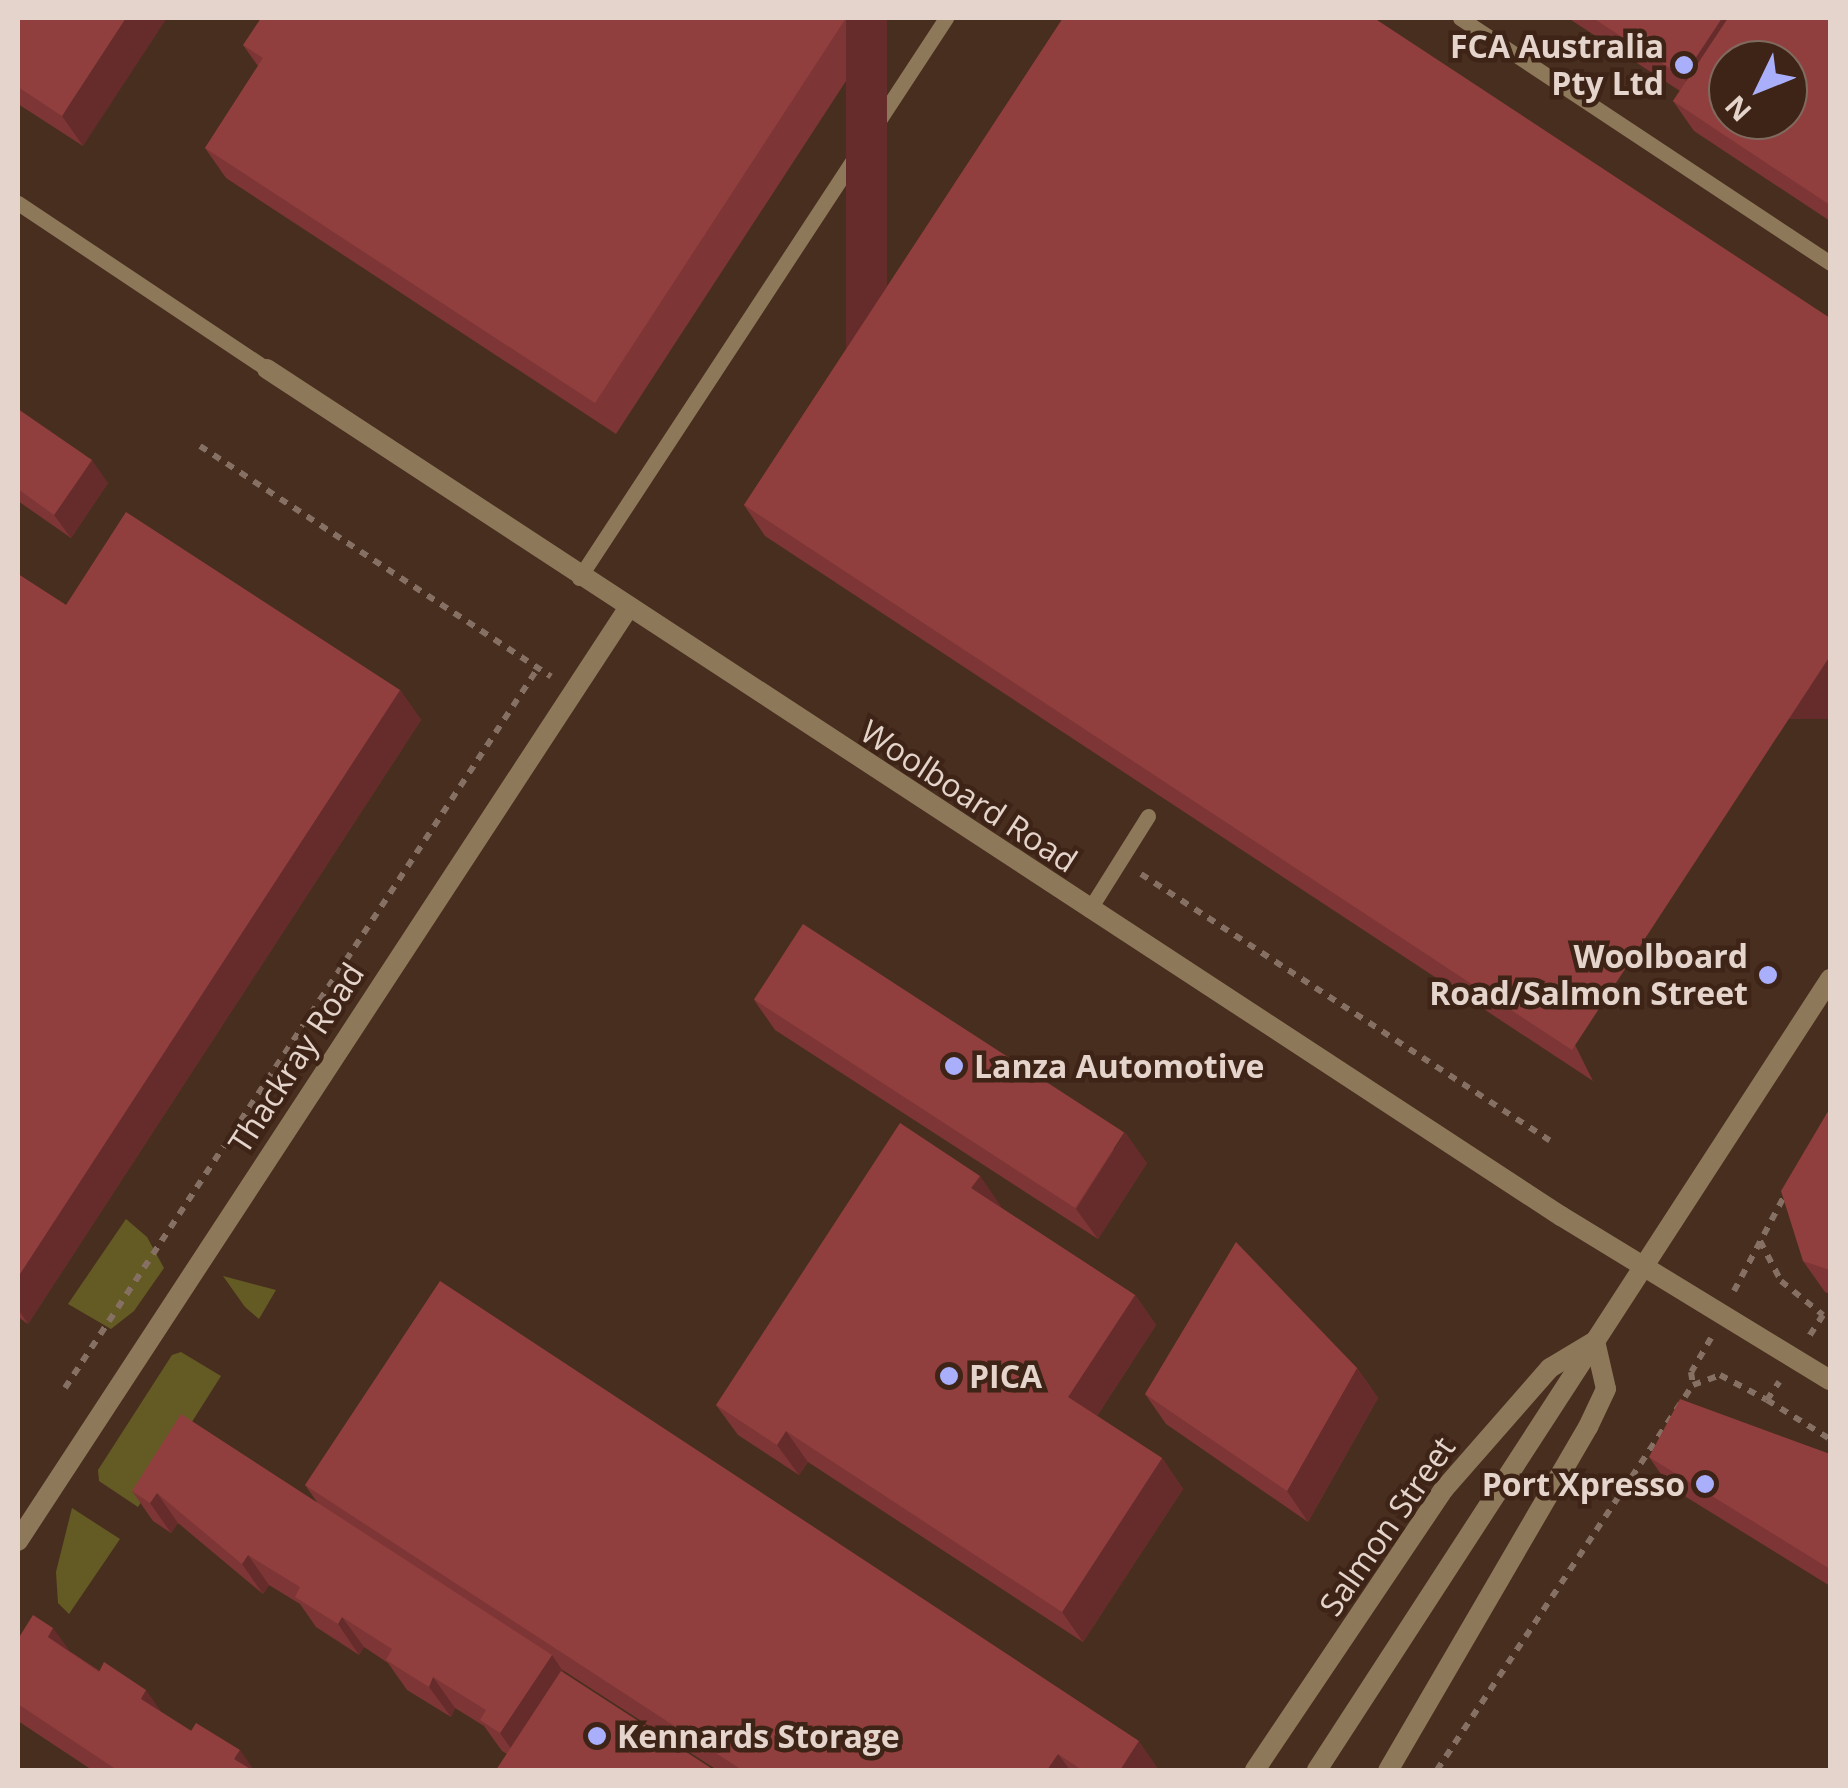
<!DOCTYPE html>
<html>
<head>
<meta charset="utf-8">
<style>
  body { margin:0 }
  #map { position:relative; width:1848px; height:1788px; overflow:hidden; background:#482e1f; font-family:"Open Sans",sans-serif }
  div>[style] { position:absolute }
  .green>* { inset:0; background:#645b24 }
  .path>* { height:6px; margin-top:-3px; transform-origin:0; background:repeating-linear-gradient(90deg,#867063 0 8px,transparent 0 16px) }
  .service>* { height:15px; margin:-7.5px; padding:0 7.5px; transform-origin:7.5px; border-radius:7.5px; background:#8e785a }
  .minor>* { height:20px; margin:-10px; padding:0 10px; transform-origin:10px; border-radius:10px; background:#8e785a }
  .tertiary>* { height:20px; margin:-10px; padding:0 10px; transform-origin:10px; border-radius:10px; background:#8e785a }
  .wall>* { inset:0; background:#7d3635 }
  .shaded-wall>* { inset:0; background:#662c2b; transform-origin:0 0 }
  .building>* { inset:0; background:#913f3e; transform-origin:0 0 }
  .dots>* { width:28px; height:28px; translate:-50% -50%; box-sizing:border-box; border:5px solid #3d2416; border-radius:50% }
  span { translate:-50% -50%; white-space:nowrap; text-align:center; line-height:1.15; -webkit-text-stroke:9px #3d2416; paint-order:stroke }
  .poi-label { font-size:32px; color:#e5d4cb; font-weight:700 }
  .right { translate:-100% -50%; text-align:right }
  .left { translate:0 -50%; text-align:left }
  .street-label { font-size:32px; color:#e5d4cb }
  .frame { position:absolute; inset:0; border:20px solid #e5d4cb; pointer-events:none }
  .north { position:absolute; left:1708px; top:40px; width:100px; height:100px; box-sizing:border-box; background:#3d2416; border:2px solid #806a5e; border-radius:50%; rotate:227deg; font-size:28px; font-weight:700; line-height:40px; text-align:center; color:#e5d4cb }
  .north::after { content:''; display:block; margin:auto; width:35px; height:45px; background:#aaaffb; clip-path:polygon(50% 0,100% 100%,50% 72%,0 100%) }
</style>
</head>
<body>
<div id="map">
  <div class="green">
    <div style="clip-path:polygon(126px 1219px,147px 1237px,164px 1268px,134px 1311px,111px 1329px,68px 1304px)"></div>
    <div style="clip-path:polygon(223px 1276px,276px 1290px,259px 1319px,245px 1307px)"></div>
    <div style="clip-path:polygon(181px 1352px,221px 1376px,138px 1507px,99px 1481px,98px 1470px,172px 1355px)"></div>
    <div style="clip-path:polygon(72px 1508px,120px 1539px,69px 1614px,58px 1603px,56px 1572px)"></div>
  </div>
  <div class="path">
    <div style="left:200px;top:446px;width:420px;rotate:33.3deg"></div>
    <div style="left:1141px;top:874px;width:488px;rotate:33.1deg"></div>
    <div style="left:1760px;top:1241px;width:45px;rotate:62.3deg"></div>
    <div style="left:1781px;top:1281px;width:54px;rotate:39deg"></div>
    <div style="left:1823px;top:1315px;width:27px;rotate:123deg"></div>
    <div style="left:1734px;top:1291px;width:113px;rotate:-62.1deg"></div>
    <div style="left:1711px;top:1338px;width:39px;rotate:120deg"></div>
    <div style="left:1691px;top:1372px;width:13px;rotate:81deg"></div>
    <div style="left:1693px;top:1385px;width:29px;rotate:-20deg"></div>
    <div style="left:1720px;top:1375px;width:53px;rotate:28deg"></div>
    <div style="left:1767px;top:1400px;width:22px;rotate:-56deg"></div>
    <div style="left:65px;top:1388px;width:861px;rotate:-56.7deg"></div>
    <div style="left:1767px;top:1400px;width:74px;rotate:31.8deg"></div>
    <div style="left:1437px;top:1770px;width:462px;rotate:-56.4deg"></div>
  </div>
  <div class="service">
    <div style="left:1460px;top:18px;width:444px;rotate:33.5deg"></div>
    <div style="left:18px;top:203px;width:299px;rotate:33.7deg"></div>
    <div style="left:579px;top:578px;width:670px;rotate:-56.76deg"></div>
    <div style="left:1089px;top:910px;width:111px;rotate:-57.9deg"></div>
  </div>
  <div class="minor">
    <div style="left:267px;top:369px;width:1547px;rotate:33.21deg"></div>
    <div style="left:1561px;top:1216px;width:315px;rotate:31.4deg"></div>
    <div style="left:18px;top:1541px;width:1112px;rotate:-56.81deg"></div>
    <div style="left:1255px;top:1770px;width:339px;rotate:-56.1deg"></div>
    <div style="left:1444px;top:1489px;width:161px;rotate:-48.8deg"></div>
    <div style="left:1550px;top:1368px;width:52px;rotate:-31deg"></div>
    <div style="left:1595px;top:1341px;width:49px;rotate:77.1deg"></div>
    <div style="left:1606px;top:1389px;width:42px;rotate:115.3deg"></div>
    <div style="left:1588px;top:1427px;width:397px;rotate:120.2deg"></div>
  </div>
  <div class="tertiary">
    <div style="left:1317px;top:1770px;width:943px;rotate:-57.03deg"></div>
  </div>
  <div class="wall">
    <div style="clip-path:polygon(18px 18px,83px 146px,18px 104px)"></div>
    <div style="clip-path:polygon(887px 18px,616px 434px,226px 178px,205px 148px,258px 66px,243px 45px)"></div>
    <div style="clip-path:polygon(1063px 18px,1593px 1081px,765px 536px,744px 505px)"></div>
    <div style="clip-path:polygon(1568px 18px,1830px 18px,1830px 221px,1694px 131px,1673px 101px,1680px 91px)"></div>
    <div style="clip-path:polygon(18px 409px,108px 483px,71px 538px,18px 501px)"></div>
    <div style="clip-path:polygon(18px 574px,66px 605px,400px 690px,421px 720px,28px 1324px,18px 1317px)"></div>
    <div style="clip-path:polygon(754px 1000px,1147px 1163px,1098px 1239px,775px 1030px)"></div>
    <div style="clip-path:polygon(1830px 1108px,1830px 1294px,1825px 1292px,1803px 1261px)"></div>
    <div style="clip-path:polygon(980px 1176px,1000px 1207px,1135px 1295px,1156px 1325px,1097px 1416px,1162px 1458px,1183px 1489px,1083px 1642px,808px 1462px,799px 1475px,738px 1435px,716px 1405px)"></div>
    <div style="clip-path:polygon(1357px 1368px,1378px 1398px,1308px 1522px,1166px 1424px,1145px 1394px)"></div>
    <div style="clip-path:polygon(1830px 1454px,1830px 1586px,1670px 1487px,1649px 1457px)"></div>
    <div style="clip-path:polygon(305px 1485px,1159px 1770px,717px 1770px,561px 1669px,564px 1673px,507px 1754px,502px 1751px,484px 1726px,455px 1708px,451px 1717px,407px 1690px,388px 1663px,364px 1647px,359px 1655px,316px 1627px,300px 1604px,269px 1585px,263px 1594px,178px 1523px,171px 1533px,153px 1521px,132px 1491px,317px 1502px)"></div>
    <div style="clip-path:polygon(18px 1639px,71px 1652px,163px 1713px,254px 1770px,92px 1770px,18px 1721px)"></div>
  </div>
  <div class="shaded-wall">
    <div style="clip-path:polygon(126px 18px,167px 18px,83px 146px,62px 116px)"></div>
    <div style="left:846px;top:18px;width:41px;height:460px"></div>
    <div style="clip-path:polygon(1722px 18px,1763px 18px,1704px 107px,1683px 77px)"></div>
    <div style="clip-path:polygon(92px 460px,108px 483px,71px 538px,54px 515px)"></div>
    <div style="left:1830px;top:656px;width:63px;height:471px;rotate:90deg"></div>
    <div style="clip-path:polygon(400px 690px,421px 720px,28px 1324px,18px 1309px,18px 1277px)"></div>
    <div style="clip-path:polygon(1125px 1132px,1147px 1163px,1098px 1239px,1076px 1209px)"></div>
    <div style="clip-path:polygon(980px 1176px,1001px 1206px,993px 1218px,971px 1188px)"></div>
    <div style="clip-path:polygon(1135px 1295px,1156px 1325px,1089px 1428px,1068px 1397px)"></div>
    <div style="clip-path:polygon(1357px 1368px,1378px 1398px,1308px 1522px,1287px 1491px)"></div>
    <div style="clip-path:polygon(786px 1431px,808px 1462px,799px 1475px,777px 1445px)"></div>
    <div style="clip-path:polygon(1162px 1458px,1183px 1489px,1083px 1642px,1062px 1612px)"></div>
    <div style="clip-path:polygon(157px 1493px,178px 1523px,171px 1533px,150px 1503px)"></div>
    <div style="clip-path:polygon(248px 1555px,269px 1585px,263px 1594px,242px 1564px)"></div>
    <div style="clip-path:polygon(342px 1617px,364px 1647px,359px 1655px,338px 1624px)"></div>
    <div style="clip-path:polygon(53px 1628px,75px 1658px,48px 1637px)"></div>
    <div style="clip-path:polygon(552px 1655px,573px 1686px,521px 1763px,500px 1733px)"></div>
    <div style="clip-path:polygon(433px 1677px,455px 1708px,451px 1717px,429px 1687px)"></div>
    <div style="clip-path:polygon(146px 1690px,167px 1720px,141px 1699px)"></div>
    <div style="clip-path:polygon(1139px 1741px,1159px 1770px,1120px 1770px)"></div>
    <div style="clip-path:polygon(240px 1750px,254px 1770px,242px 1770px,234px 1759px)"></div>
    <div style="clip-path:polygon(1058px 1754px,1070px 1770px,1047px 1770px)"></div>
  </div>
  <div class="building">
    <div style="clip-path:polygon(18px 18px,126px 18px,62px 116px,18px 87px)"></div>
    <div style="clip-path:polygon(261px 18px,846px 18px,595px 403px,205px 148px,263px 58px,243px 45px)"></div>
    <div style="clip-path:polygon(1063px 18px,1374px 18px,1830px 318px,1830px 656px,1572px 1050px,744px 505px)"></div>
    <div style="clip-path:polygon(1593px 18px,1722px 18px,1683px 77px)"></div>
    <div style="clip-path:polygon(evenodd,1728px 18px,1830px 18px,1830px 205px,1673px 101px,1728px 18px,1728px 60px,1788px 60px,1788px 120px,1728px 120px,1728px 60px)"></div>
    <div style="clip-path:polygon(18px 409px,92px 460px,54px 515px,18px 489px)"></div>
    <div style="clip-path:polygon(126px 512px,400px 690px,18px 1277px,18px 574px,66px 605px)"></div>
    <div style="left:803px;top:924px;width:383px;height:90px;rotate:33deg"></div>
    <div style="clip-path:polygon(1830px 1108px,1830px 1270px,1803px 1261px,1781px 1191px)"></div>
    <div style="clip-path:polygon(900px 1123px,980px 1176px,971px 1188px,1135px 1295px,1068px 1397px,1162px 1458px,1062px 1612px,786px 1431px,777px 1445px,716px 1405px)"></div>
    <div style="clip-path:polygon(1236px 1242px,1357px 1368px,1287px 1491px,1145px 1394px)"></div>
    <div style="clip-path:polygon(440px 1281px,1139px 1741px,1120px 1770px,1082px 1770px,1058px 1754px,1047px 1770px,742px 1770px,305px 1485px)"></div>
    <div style="clip-path:polygon(1680px 1399px,1830px 1454px,1830px 1569px,1649px 1457px)"></div>
    <div style="clip-path:polygon(181px 1414px,552px 1655px,500px 1733px,480px 1720px,486px 1710px,433px 1677px,429px 1687px,386px 1660px,392px 1649px,342px 1617px,338px 1624px,295px 1597px,300px 1587px,248px 1555px,242px 1564px,157px 1493px,150px 1503px,132px 1491px)"></div>
    <div style="clip-path:polygon(33px 1615px,53px 1628px,48px 1637px,99px 1672px,104px 1662px,146px 1690px,141px 1699px,191px 1731px,196px 1723px,240px 1750px,234px 1759px,252px 1770px,117px 1770px,18px 1704px,18px 1639px)"></div>
    <div style="clip-path:polygon(561px 1671px,714px 1770px,496px 1770px)"></div>
  </div>
  <div class="dots">
    <div style="left:1684px;top:65px;background:#aaaffb"></div>
    <div style="left:1768px;top:975px;background:#aaaffb"></div>
    <div style="left:954px;top:1066px;background:#aaaffb"></div>
    <div style="left:949px;top:1376px;background:#aaaffb"></div>
    <div style="left:1705px;top:1484px;background:#aaaffb"></div>
    <div style="left:597px;top:1736px;background:#aaaffb"></div>
  </div>
  <div class="poi-label">
    <span class="right" style="left:1664px;top:65px">FCA Australia<br>Pty Ltd</span>
    <span class="right" style="left:1748px;top:975px">Woolboard<br>Road/Salmon Street</span>
    <span class="left" style="left:974px;top:1066px">Lanza Automotive</span>
    <span class="left" style="left:969px;top:1376px">PICA</span>
    <span class="right" style="left:1685px;top:1484px">Port Xpresso</span>
    <span class="left" style="left:617px;top:1736px">Kennards Storage</span>
  </div>
  <div class="street-label">
    <span style="left:969px;top:796px;rotate:33deg">Woolboard Road</span>
    <span style="left:296px;top:1058px;rotate:-57deg">Thackray Road</span>
    <span style="left:1387px;top:1526px;rotate:-55deg">Salmon Street</span>
  </div>
  <div class="frame"></div>
  <div class="north">N</div>
</div>
</body>
</html>
